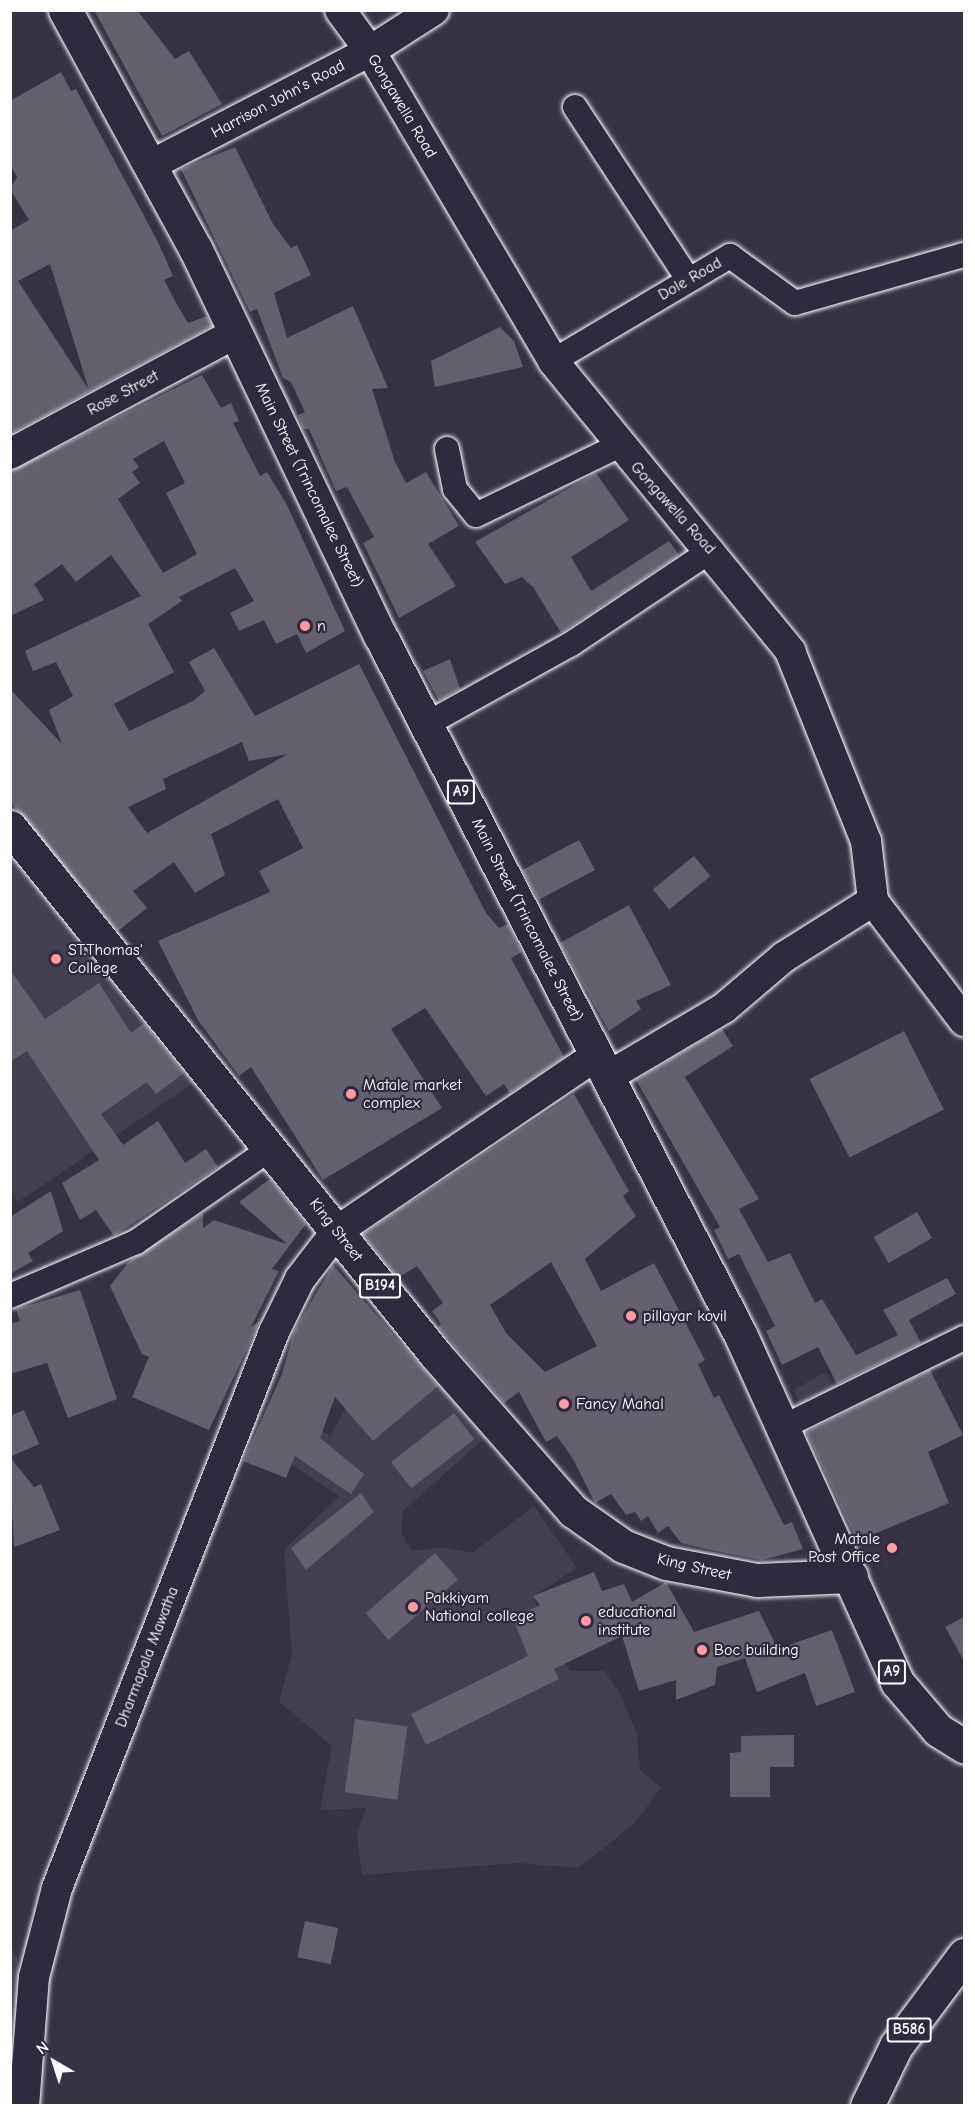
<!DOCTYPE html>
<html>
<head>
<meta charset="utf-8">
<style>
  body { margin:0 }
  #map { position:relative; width:975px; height:2116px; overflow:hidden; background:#373345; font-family:"Comic Neue",sans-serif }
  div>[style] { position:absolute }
  .built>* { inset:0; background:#444051; transform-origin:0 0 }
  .building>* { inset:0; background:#635f6d; transform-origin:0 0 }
  .roads { filter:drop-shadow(0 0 2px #fff) drop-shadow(0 0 2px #fff) }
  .minor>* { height:24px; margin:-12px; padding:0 12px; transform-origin:12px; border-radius:12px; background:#2f2a3d }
  .tertiary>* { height:30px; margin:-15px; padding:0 15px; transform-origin:15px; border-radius:15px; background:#2f2a3d }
  .primary>* { height:33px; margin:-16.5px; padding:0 16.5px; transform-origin:16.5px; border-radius:16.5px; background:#2f2a3d }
  .trunk>* { height:33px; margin:-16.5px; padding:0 16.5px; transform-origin:16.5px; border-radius:16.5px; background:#2f2a3d }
  .dots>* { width:16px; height:16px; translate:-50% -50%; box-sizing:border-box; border:3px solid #2f2a3d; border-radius:50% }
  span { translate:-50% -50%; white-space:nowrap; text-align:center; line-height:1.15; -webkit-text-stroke:4.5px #2f2a3d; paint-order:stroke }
  .shield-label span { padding:2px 4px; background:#2f2a3d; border:2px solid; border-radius:4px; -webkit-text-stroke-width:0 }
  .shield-label { font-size:15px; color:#fff; font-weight:700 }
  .street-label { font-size:16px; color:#fff }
  .poi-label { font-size:16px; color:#fff }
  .left { translate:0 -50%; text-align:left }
  .right { translate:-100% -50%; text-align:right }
  .frame { position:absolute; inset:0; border:12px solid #fff; pointer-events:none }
  .north { position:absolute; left:24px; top:2032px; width:60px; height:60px; -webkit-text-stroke:4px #2f2a3d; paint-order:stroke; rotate:321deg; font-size:16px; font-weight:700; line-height:24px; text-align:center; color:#fff }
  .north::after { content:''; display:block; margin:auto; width:21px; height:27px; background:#fff; clip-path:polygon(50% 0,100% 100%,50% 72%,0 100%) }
</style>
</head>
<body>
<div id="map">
  <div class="built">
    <div style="clip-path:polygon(10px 846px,193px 1072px,192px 1084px,18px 1202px,10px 1190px)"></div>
    <div style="clip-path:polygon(413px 1337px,489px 1434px,403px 1511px,401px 1532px,412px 1551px,442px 1547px,472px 1553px,534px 1506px,577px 1568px,534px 1596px,539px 1618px,570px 1671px,604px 1671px,621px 1695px,637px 1734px,640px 1770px,661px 1788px,634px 1824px,578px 1868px,518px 1863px,362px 1875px,357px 1835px,366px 1808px,320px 1810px,332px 1746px,279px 1702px,292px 1654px,284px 1550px,339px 1496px,275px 1453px,291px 1412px,330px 1436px,346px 1408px)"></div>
    <div style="left:826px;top:1372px;width:23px;height:38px;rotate:61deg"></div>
    <div style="clip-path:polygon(10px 1943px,18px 1961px,17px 2106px,10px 2105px)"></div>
  </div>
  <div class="building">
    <div style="clip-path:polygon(94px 10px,137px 10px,175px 59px,189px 51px,222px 104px,162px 136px)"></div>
    <div style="clip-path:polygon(evenodd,61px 72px,71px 91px,76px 89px,158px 242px,173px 276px,164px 280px,179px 308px,188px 323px,207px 316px,212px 326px,10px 434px,10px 231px,29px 220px,10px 189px,17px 177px,10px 164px,10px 101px,61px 72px,50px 264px,88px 387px,87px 387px,18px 281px,50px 264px)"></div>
    <div style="clip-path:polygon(235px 147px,273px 224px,291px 248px,297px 245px,311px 275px,274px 293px,287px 338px,353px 306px,388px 388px,372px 389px,395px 462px,406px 483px,426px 472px,459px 526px,428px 544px,456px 586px,399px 618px,363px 543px,374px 537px,347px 487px,336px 491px,309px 429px,303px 429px,298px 415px,305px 412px,291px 382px,283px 378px,257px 309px,250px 312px,181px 169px)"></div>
    <div style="clip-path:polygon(500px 327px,514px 341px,523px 367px,435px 387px,431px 361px)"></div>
    <div style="clip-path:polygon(evenodd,202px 375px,221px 408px,231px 403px,239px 421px,233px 423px,260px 476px,267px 472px,286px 503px,345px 631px,306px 653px,297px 634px,276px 644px,264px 620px,239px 631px,230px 613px,254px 601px,235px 568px,179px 597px,182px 601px,148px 624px,174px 672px,114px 704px,129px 731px,193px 701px,205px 691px,189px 662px,214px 648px,255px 716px,359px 664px,486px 913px,499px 928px,508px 924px,515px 939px,522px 952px,511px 958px,564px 1057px,510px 1093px,504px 1084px,486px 1096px,425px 1008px,391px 1029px,442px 1108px,323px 1180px,251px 1067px,239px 1076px,198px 1020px,158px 941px,270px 892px,259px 871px,303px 848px,278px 799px,211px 834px,225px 875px,195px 893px,174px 862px,133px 891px,147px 908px,118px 931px,10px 802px,10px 689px,62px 744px,49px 710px,73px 696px,56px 662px,33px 671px,25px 651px,141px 596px,111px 555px,76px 582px,62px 564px,34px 584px,44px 600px,10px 616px,10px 471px,202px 375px,164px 441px,185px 483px,166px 493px,197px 554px,163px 573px,118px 499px,140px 483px,132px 472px,139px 467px,133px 459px,164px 441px,202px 375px,242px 742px,249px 761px,288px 754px,147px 833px,128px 807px,166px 789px,163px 779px,242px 742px)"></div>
    <div style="clip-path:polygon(596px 473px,629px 520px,571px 557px,591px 591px,669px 541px,679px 555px,561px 633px,533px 587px,522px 577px,505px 584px,475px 542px)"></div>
    <div style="clip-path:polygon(450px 659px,460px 689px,439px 701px,423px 671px)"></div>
    <div style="left:579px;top:840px;width:34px;height:64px;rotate:62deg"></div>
    <div style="left:694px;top:856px;width:26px;height:53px;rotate:51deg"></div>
    <div style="clip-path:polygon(629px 905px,671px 985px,636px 1001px,641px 1009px,609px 1031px,560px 943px)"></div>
    <div style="clip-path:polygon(10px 970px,45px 1019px,99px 983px,131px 1033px,144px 1023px,184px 1073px,156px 1094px,147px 1082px,101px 1114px,123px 1145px,158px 1121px,185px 1163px,206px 1149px,218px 1167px,114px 1236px,96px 1210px,80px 1220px,62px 1183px,99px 1160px,27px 1051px,10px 1062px)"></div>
    <div style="clip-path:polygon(722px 1029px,733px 1046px,685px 1077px,759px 1199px,739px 1209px,768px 1262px,790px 1253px,815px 1303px,822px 1299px,856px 1355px,898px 1335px,883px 1310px,947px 1278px,956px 1294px,909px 1320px,921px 1343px,837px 1384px,818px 1347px,782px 1365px,766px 1331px,775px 1326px,739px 1254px,728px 1259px,714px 1230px,720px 1227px,636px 1080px)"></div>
    <div style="left:904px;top:1031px;width:88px;height:106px;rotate:63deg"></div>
    <div style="clip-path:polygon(evenodd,574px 1094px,629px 1191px,623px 1196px,636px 1216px,585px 1259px,601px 1291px,654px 1263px,705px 1360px,698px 1364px,714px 1398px,719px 1395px,784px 1525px,792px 1522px,803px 1549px,762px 1560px,711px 1550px,681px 1543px,668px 1526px,658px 1533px,648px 1516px,641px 1521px,635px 1512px,626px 1515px,611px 1494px,595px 1503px,573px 1459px,557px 1436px,546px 1442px,519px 1392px,504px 1403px,438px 1327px,441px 1324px,432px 1311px,443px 1303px,417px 1266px,398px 1278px,363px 1234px,574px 1094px,551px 1262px,597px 1346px,545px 1372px,506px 1333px,490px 1305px,551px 1262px)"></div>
    <div style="clip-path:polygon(270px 1179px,306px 1224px,272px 1269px,279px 1271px,251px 1327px,260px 1321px,209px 1430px,132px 1397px,149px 1357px,142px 1354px,110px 1286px,130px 1260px,203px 1213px,203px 1228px,214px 1220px,287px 1244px,239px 1202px)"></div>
    <div style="clip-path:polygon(51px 1191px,63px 1231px,28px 1253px,33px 1261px,10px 1274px,10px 1217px)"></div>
    <div style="left:917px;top:1212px;width:30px;height:50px;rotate:60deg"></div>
    <div style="clip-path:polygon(333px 1265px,438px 1386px,373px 1441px,335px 1397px,320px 1438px,364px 1474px,351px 1494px,295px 1456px,286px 1478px,243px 1461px,282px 1374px,294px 1331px)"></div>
    <div style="clip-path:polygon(80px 1290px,117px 1399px,68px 1418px,47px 1363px,10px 1374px,10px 1324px,20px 1321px,16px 1309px)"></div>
    <div style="clip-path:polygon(930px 1370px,963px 1435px,928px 1452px,949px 1503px,857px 1541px,806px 1432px)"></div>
    <div style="clip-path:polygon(24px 1410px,39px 1444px,10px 1457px,10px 1416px)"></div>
    <div style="left:454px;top:1413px;width:33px;height:80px;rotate:52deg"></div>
    <div style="clip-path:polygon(10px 1457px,34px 1487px,41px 1484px,60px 1530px,14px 1547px)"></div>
    <div style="clip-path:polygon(361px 1493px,374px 1512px,306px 1570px,291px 1548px)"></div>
    <div style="left:435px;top:1553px;width:35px;height:92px;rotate:49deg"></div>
    <div style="clip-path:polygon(594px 1572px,602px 1591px,624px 1584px,632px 1602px,666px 1582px,694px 1632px,759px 1611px,778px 1649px,832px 1630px,855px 1692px,816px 1706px,805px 1673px,757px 1692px,745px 1658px,717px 1667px,715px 1685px,676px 1700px,676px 1680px,639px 1691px,622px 1636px,554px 1669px,559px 1679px,426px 1745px,411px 1714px,528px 1656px,513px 1618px,540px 1605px,533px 1596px)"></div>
    <div style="clip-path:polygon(964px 1617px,964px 1661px,945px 1627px)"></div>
    <div style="left:355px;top:1719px;width:53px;height:74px;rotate:8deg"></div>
    <div style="clip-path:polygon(794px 1735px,794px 1767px,770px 1767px,770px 1797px,730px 1797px,730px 1753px,741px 1752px,741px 1736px)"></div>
    <div style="left:305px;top:1921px;width:34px;height:37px;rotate:12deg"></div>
  </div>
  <div class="roads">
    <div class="minor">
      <div style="left:575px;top:107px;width:206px;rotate:56.7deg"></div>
      <div style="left:553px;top:361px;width:206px;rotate:-30.7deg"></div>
      <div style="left:730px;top:256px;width:80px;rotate:35.9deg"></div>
      <div style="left:795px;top:303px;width:176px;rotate:-15.9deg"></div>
      <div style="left:447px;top:449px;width:41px;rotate:78.7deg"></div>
      <div style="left:455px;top:489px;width:33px;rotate:51deg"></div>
      <div style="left:476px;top:515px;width:158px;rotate:-25.9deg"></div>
      <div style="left:427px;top:724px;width:165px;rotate:-29.1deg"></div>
      <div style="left:571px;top:644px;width:169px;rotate:-33.7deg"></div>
      <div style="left:10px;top:1296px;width:137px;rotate:-23.2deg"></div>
      <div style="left:136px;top:1242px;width:165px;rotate:-34.8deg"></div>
      <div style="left:783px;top:1427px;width:202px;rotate:-26.2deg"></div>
    </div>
    <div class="tertiary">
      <div style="left:340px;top:10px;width:51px;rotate:53.8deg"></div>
      <div style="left:370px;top:51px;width:360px;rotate:59.4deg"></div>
      <div style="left:553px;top:361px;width:375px;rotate:50.7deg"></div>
      <div style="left:790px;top:651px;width:205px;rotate:68.2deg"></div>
      <div style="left:866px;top:841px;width:60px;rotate:83.3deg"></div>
      <div style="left:873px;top:901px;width:151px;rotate:52.8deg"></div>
      <div style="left:151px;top:165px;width:247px;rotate:-27.5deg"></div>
      <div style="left:370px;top:51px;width:76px;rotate:-32.6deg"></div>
      <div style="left:10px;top:454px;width:256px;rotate:-28.2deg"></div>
      <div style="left:609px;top:1076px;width:134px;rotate:-30.6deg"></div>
      <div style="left:724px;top:1008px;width:79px;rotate:-40.4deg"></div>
      <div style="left:784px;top:957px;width:105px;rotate:-32.2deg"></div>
      <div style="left:24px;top:2106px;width:129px;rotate:-85.6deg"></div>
      <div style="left:34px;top:1977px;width:92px;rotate:-75.5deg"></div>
      <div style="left:57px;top:1888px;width:597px;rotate:-68.68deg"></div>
      <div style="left:274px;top:1332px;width:59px;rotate:-63.9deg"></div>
      <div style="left:300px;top:1279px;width:61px;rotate:-52.4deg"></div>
      <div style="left:337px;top:1231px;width:314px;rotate:-34.1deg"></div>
    </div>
    <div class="primary">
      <div style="left:10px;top:827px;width:678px;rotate:51.1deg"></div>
      <div style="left:436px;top:1355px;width:208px;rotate:48.7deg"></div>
      <div style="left:573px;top:1511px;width:61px;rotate:35deg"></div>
      <div style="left:623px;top:1546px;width:46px;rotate:21.6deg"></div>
      <div style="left:666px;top:1563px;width:93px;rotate:10.6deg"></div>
      <div style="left:757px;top:1580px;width:94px;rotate:-2.4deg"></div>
      <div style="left:867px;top:2106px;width:67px;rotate:-64.2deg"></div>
      <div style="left:896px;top:2046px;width:114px;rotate:-53.2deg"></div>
    </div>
    <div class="trunk">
      <div style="left:65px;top:10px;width:273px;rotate:61.4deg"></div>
      <div style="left:196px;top:250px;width:427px;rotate:64.5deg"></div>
      <div style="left:380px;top:635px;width:788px;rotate:62.75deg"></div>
      <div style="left:741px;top:1336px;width:380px;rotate:65.7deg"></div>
      <div style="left:897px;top:1682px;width:63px;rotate:49.5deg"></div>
      <div style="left:938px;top:1730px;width:31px;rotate:32deg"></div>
    </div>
  </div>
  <div class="dots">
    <div style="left:305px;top:626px;background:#ff9aa2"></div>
    <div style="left:56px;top:959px;background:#ff9aa2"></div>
    <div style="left:351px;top:1094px;background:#ff9aa2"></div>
    <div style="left:631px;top:1316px;background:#ff9aa2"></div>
    <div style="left:564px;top:1404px;background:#ff9aa2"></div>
    <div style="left:892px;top:1548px;background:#ff9aa2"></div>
    <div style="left:413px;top:1607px;background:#ff9aa2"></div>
    <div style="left:586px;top:1621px;background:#ff9aa2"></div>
    <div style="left:702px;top:1650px;background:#ff9aa2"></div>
  </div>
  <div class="shield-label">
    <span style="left:461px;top:792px">A9</span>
    <span style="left:380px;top:1286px">B194</span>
    <span style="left:892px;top:1672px">A9</span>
    <span style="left:909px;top:2030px">B586</span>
  </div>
  <div class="street-label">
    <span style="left:278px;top:99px;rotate:-28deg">Harrison John's Road</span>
    <span style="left:402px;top:106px;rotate:59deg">Gongawella Road</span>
    <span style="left:690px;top:279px;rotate:-30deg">Dole Road</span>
    <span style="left:123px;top:393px;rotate:-28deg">Rose Street</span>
    <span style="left:309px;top:485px;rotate:64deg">Main Street (Trincomalee Street)</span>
    <span style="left:673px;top:508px;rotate:48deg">Gongawella Road</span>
    <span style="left:527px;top:920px;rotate:63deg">Main Street (Trincomalee Street)</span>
    <span style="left:336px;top:1230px;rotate:52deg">King Street</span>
    <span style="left:694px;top:1567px;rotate:13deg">King Street</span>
    <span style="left:147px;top:1657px;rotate:-69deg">Dharmapala Mawatha</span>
  </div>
  <div class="poi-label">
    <span class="left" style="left:317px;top:626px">n</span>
    <span class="left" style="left:68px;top:959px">ST.Thomas'<br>College</span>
    <span class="left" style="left:363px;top:1094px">Matale market<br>complex</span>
    <span class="left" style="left:643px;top:1316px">pillayar kovil</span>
    <span class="left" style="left:576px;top:1404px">Fancy Mahal</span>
    <span class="right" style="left:880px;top:1548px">Matale<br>Post Office</span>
    <span class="left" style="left:425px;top:1607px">Pakkiyam<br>National college</span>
    <span class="left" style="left:598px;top:1621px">educational<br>institute</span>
    <span class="left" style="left:714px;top:1650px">Boc building</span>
  </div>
  <div class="frame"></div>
  <div class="north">N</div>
</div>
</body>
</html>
